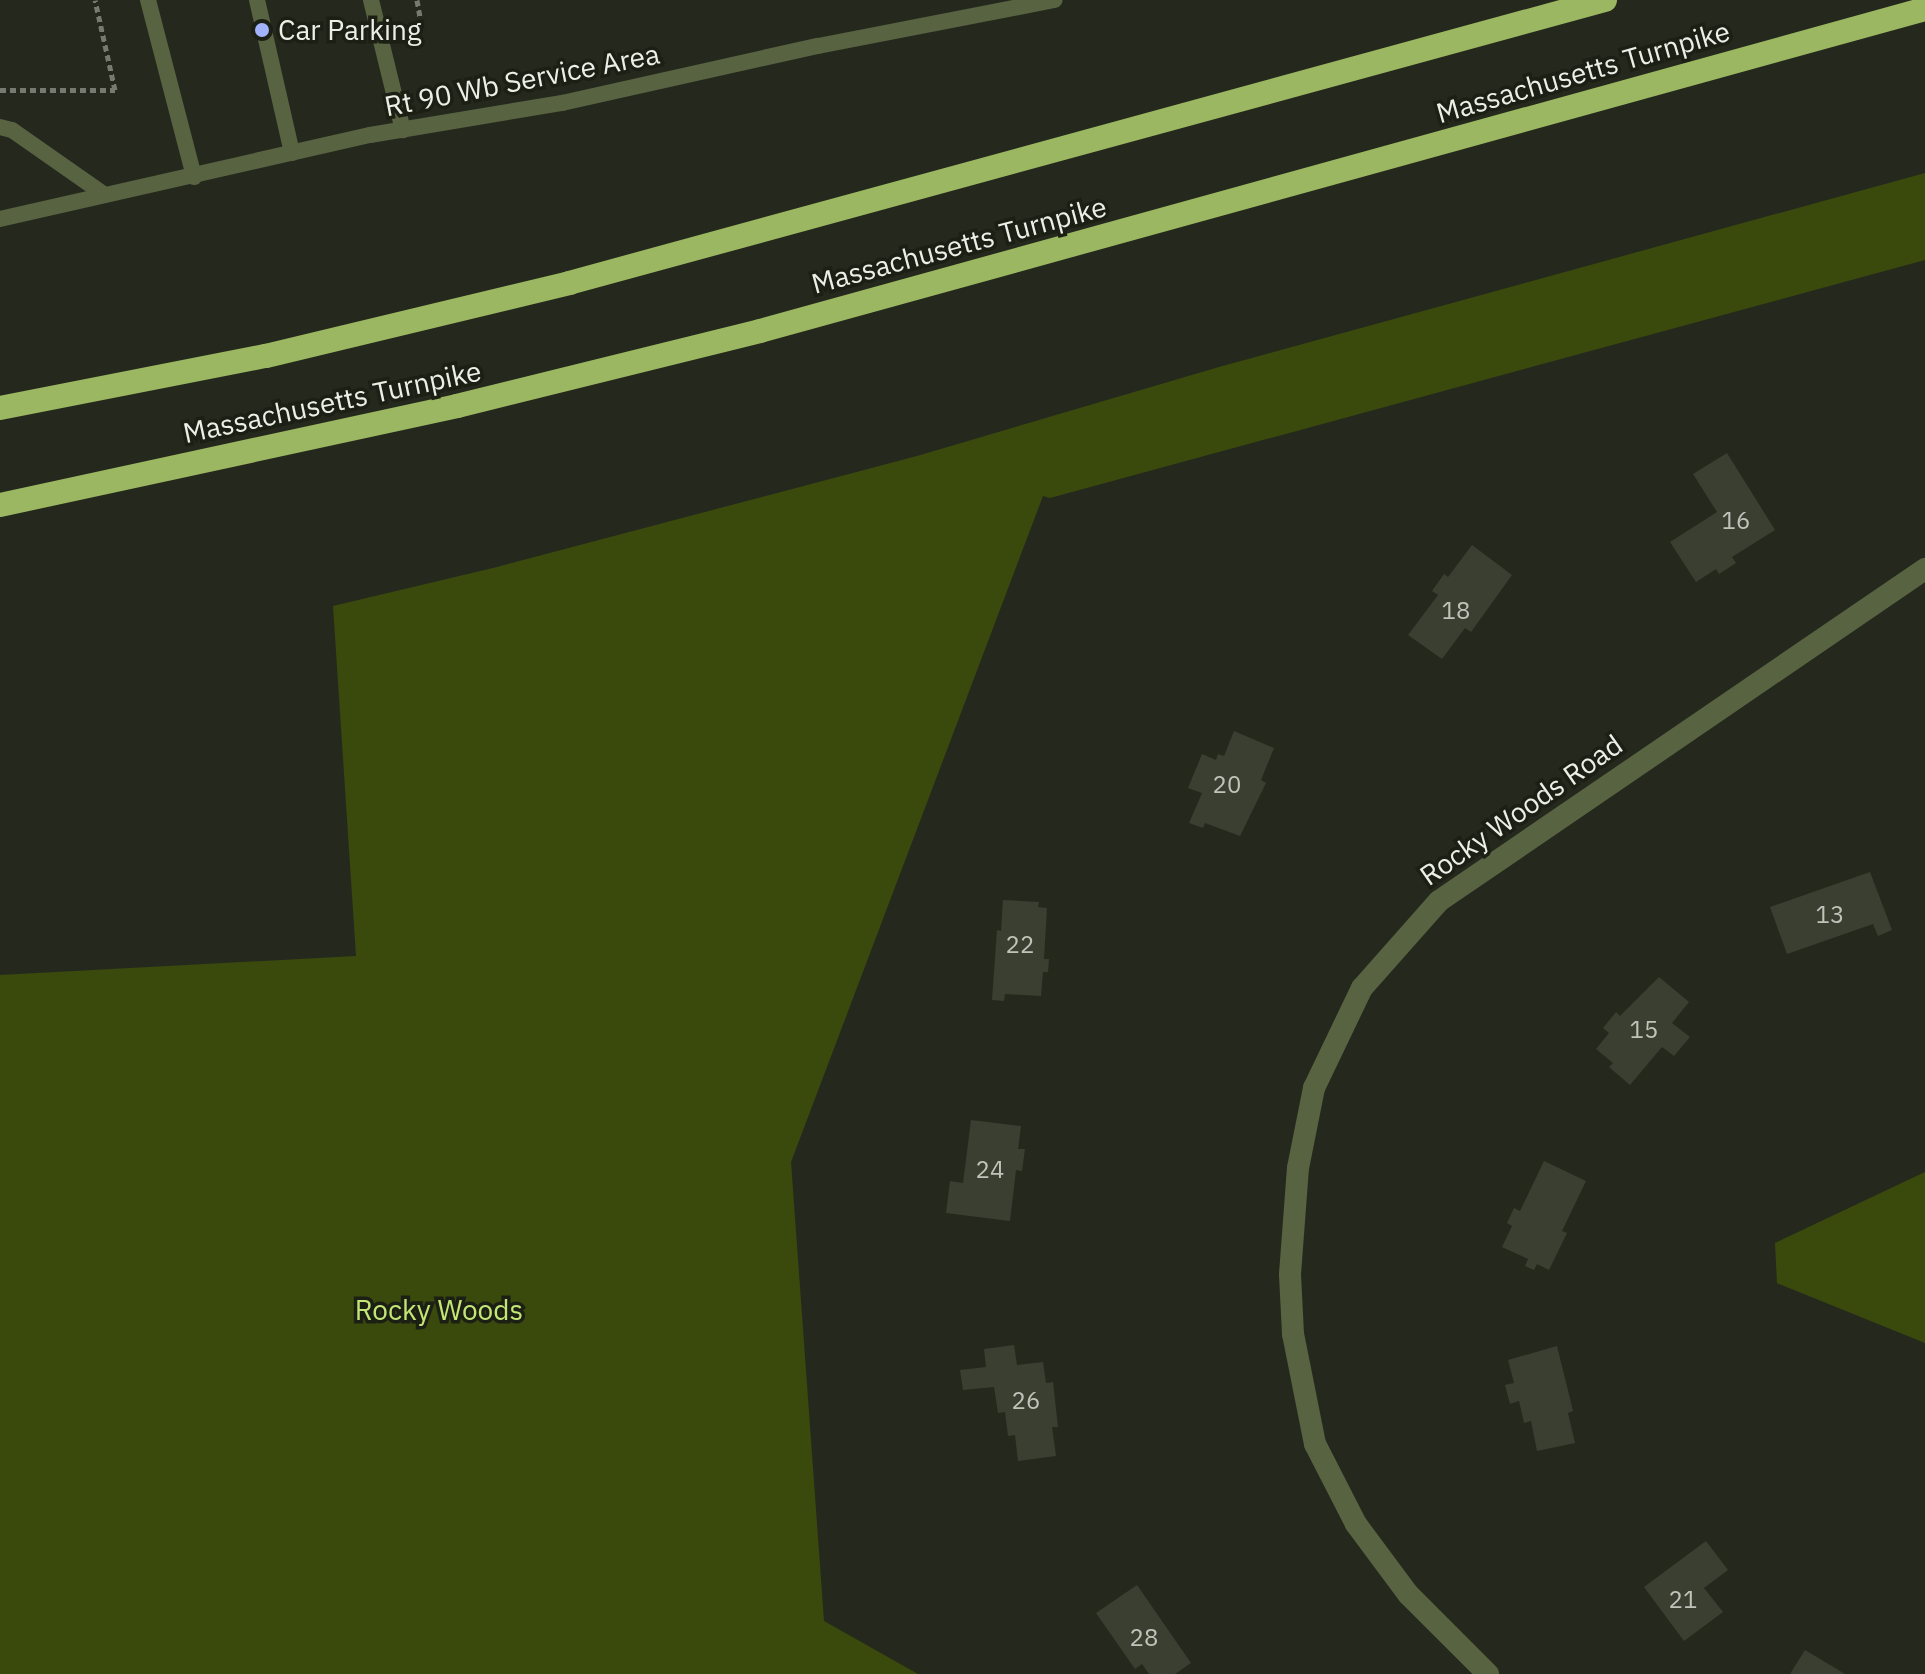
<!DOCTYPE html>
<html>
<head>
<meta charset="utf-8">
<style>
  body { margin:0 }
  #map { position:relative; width:1925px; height:1674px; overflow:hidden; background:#25291d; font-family:"IBM Plex Sans",sans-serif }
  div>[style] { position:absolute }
  .green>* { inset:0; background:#3a4a0d }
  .building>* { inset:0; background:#3a3f32 }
  .path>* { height:5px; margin-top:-2.5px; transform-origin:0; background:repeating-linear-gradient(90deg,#777a70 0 6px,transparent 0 10px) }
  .service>* { height:16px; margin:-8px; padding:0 8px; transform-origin:8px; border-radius:8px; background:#586342 }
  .minor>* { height:22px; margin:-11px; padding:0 11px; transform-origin:11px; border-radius:11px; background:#586342 }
  .motorway>* { height:24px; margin:-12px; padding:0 12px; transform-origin:12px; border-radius:12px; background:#9cb761 }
  .dots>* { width:22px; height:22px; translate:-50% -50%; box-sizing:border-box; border:4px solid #1b1f14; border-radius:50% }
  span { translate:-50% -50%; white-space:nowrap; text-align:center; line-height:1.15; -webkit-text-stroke:7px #1b1f14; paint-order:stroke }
  .number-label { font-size:24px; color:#c0c3ba }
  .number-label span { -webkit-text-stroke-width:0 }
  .poi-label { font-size:28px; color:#ecefe7 }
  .left { translate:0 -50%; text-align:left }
  .street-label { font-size:28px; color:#ecefe7 }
  .park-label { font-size:28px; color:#c3e674 }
</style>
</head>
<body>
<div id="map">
  <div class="green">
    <div style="clip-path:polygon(1925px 173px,1925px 260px,1050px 498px,1043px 496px,791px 1162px,824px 1621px,918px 1674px,0 1674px,0 975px,356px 956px,333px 606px,493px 568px,917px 456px,1219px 367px)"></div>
    <div style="clip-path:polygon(1925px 1172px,1925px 1343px,1777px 1283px,1775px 1243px)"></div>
  </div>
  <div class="building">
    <div style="clip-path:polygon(1727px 453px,1775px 530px,1732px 557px,1736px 563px,1719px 574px,1716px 569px,1696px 582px,1670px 542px,1717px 512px,1693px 474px)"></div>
    <div style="clip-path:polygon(1472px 545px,1512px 575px,1471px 632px,1465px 628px,1442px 659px,1408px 635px,1438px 595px,1432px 591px,1444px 574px,1448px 577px)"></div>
    <div style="clip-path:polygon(1234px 731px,1274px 748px,1261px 780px,1266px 783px,1240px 836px,1205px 823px,1203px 828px,1189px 823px,1202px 793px,1188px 788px,1202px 754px,1216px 760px,1218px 754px,1224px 756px)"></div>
    <div style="clip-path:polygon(1870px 872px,1892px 930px,1878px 936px,1873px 924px,1787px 954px,1770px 907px)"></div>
    <div style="clip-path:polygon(1003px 900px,1039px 902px,1038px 907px,1047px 908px,1044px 959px,1049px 959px,1048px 972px,1043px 972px,1041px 996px,1005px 994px,1004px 1001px,992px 1000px,997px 930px,1001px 931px)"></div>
    <div style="clip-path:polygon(1659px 977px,1689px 1002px,1672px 1023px,1690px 1037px,1674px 1056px,1662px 1047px,1630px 1085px,1609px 1067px,1613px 1063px,1596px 1049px,1609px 1033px,1603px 1028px,1616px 1012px,1620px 1016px)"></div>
    <div style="clip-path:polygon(971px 1120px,1021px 1126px,1018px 1149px,1025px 1149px,1022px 1171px,1016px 1170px,1010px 1221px,946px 1213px,950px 1181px,963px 1183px)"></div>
    <div style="clip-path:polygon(1544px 1161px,1586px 1181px,1562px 1231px,1567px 1233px,1549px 1270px,1537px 1264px,1534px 1270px,1525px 1266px,1528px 1259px,1502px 1247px,1512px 1226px,1507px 1223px,1514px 1208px,1520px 1211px)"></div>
    <div style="clip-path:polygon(1014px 1345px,1017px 1365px,1043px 1362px,1046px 1383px,1053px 1382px,1058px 1427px,1052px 1427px,1056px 1456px,1018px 1461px,1015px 1435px,1008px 1436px,1005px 1412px,998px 1413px,994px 1387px,963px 1390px,960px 1370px,986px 1367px,984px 1349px)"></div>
    <div style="clip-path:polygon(1557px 1346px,1573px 1411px,1568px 1413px,1575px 1443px,1537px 1451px,1531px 1421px,1524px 1423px,1519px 1401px,1510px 1404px,1505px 1385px,1514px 1383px,1508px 1360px)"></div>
    <div style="clip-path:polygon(1706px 1541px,1728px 1570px,1704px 1588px,1723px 1612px,1684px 1641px,1644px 1587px)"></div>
    <div style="clip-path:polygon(1137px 1585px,1191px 1663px,1175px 1674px,1149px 1674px,1142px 1664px,1135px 1669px,1096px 1613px)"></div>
    <div style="clip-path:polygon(1805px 1650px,1845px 1674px,1790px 1674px)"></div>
  </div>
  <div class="path">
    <div style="left:417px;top:0;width:22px;rotate:80deg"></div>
    <div style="left:0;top:90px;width:115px"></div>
    <div style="left:115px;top:90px;width:92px;rotate:-102.5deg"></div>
  </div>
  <div class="service">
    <div style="left:148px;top:0;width:183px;rotate:75.4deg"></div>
    <div style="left:257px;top:0;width:157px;rotate:77.1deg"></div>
    <div style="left:371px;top:0;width:134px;rotate:76.2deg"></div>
    <div style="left:0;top:127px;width:12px;rotate:14deg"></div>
    <div style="left:12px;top:130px;width:113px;rotate:35deg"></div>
    <div style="left:0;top:219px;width:379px;rotate:-12.8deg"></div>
    <div style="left:370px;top:135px;width:195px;rotate:-9.5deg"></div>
    <div style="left:562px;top:103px;width:262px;rotate:-12.6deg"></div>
    <div style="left:818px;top:46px;width:241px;rotate:-11deg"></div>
  </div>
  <div class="minor">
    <div style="left:1488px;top:1674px;width:113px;rotate:-135deg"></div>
    <div style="left:1408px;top:1594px;width:87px;rotate:-126.6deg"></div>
    <div style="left:1356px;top:1524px;width:90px;rotate:-117.1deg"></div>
    <div style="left:1315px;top:1444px;width:112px;rotate:-101.3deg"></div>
    <div style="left:1293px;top:1334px;width:60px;rotate:-92.9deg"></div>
    <div style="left:1290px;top:1274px;width:106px;rotate:-85.7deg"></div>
    <div style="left:1298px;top:1168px;width:82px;rotate:-78.7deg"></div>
    <div style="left:1314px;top:1088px;width:111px;rotate:-64.4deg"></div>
    <div style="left:1362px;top:988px;width:116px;rotate:-48.5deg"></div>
    <div style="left:1439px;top:901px;width:589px;rotate:-34.34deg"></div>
  </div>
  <div class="motorway">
    <div style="left:0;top:408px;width:271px;rotate:-11.1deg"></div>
    <div style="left:266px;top:356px;width:312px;rotate:-13.5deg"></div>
    <div style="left:569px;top:283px;width:1074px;rotate:-15.28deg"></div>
    <div style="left:0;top:505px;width:468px;rotate:-12.2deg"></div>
    <div style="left:457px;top:406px;width:312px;rotate:-13.9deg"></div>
    <div style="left:760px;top:331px;width:1209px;rotate:-15.45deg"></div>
  </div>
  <div class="dots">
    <div style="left:262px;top:30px;background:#a1b3fd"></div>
  </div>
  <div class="number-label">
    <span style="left:1736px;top:521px">16</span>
    <span style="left:1456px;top:611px">18</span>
    <span style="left:1227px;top:785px">20</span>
    <span style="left:1830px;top:915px">13</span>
    <span style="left:1020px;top:945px">22</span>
    <span style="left:1644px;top:1030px">15</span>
    <span style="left:990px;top:1170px">24</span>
    <span style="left:1026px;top:1401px">26</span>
    <span style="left:1683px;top:1600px">21</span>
    <span style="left:1144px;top:1638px">28</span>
  </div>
  <div class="poi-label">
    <span class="left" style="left:278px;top:30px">Car Parking</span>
  </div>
  <div class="street-label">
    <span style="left:1583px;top:72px;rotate:-16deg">Massachusetts Turnpike</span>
    <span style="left:522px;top:80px;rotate:-11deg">Rt 90 Wb Service Area</span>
    <span style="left:959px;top:245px;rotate:-15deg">Massachusetts Turnpike</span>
    <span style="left:332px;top:402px;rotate:-12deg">Massachusetts Turnpike</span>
    <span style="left:1521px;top:810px;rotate:-35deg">Rocky Woods Road</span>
  </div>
  <div class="park-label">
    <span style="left:439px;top:1310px">Rocky Woods</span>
  </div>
</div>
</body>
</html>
